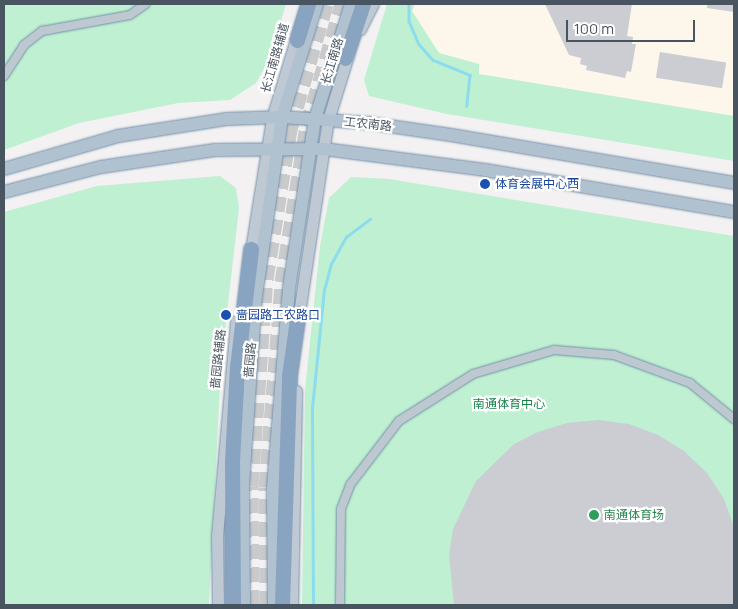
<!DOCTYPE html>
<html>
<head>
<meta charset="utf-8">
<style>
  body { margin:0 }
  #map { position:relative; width:738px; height:609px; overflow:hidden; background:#f3f1f1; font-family:Manrope,"Noto Sans SC",sans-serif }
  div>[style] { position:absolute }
  .commercial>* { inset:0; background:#fdf7eb }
  .green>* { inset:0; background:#bff0d1 }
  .stream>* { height:2.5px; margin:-1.25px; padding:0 1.25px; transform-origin:1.25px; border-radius:1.25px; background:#8cdcee }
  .building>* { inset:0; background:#cbcdd3; transform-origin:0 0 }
  .highway-tunnel>* { height:15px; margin-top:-7.5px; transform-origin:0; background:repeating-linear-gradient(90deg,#c8cacc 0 15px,transparent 0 23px) }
  .roads { filter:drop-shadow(0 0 1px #738fab) drop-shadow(0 0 1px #738fab) }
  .street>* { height:8px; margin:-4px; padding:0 4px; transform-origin:4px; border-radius:4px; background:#bec8d0 }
  .secondary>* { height:11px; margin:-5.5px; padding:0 5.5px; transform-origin:5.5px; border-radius:5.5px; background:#bec9d4 }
  .primary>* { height:12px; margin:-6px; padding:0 6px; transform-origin:6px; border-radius:6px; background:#b0c1cf }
  .highway>* { height:15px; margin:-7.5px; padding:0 7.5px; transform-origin:7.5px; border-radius:7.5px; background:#88a4c0 }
  .dots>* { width:14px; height:14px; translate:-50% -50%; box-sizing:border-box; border:2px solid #fff; border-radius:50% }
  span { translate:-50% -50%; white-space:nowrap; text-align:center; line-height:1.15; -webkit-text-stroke:4.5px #fff; paint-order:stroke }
  .street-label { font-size:12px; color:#48545f }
  .transit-label { font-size:12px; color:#164399 }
  .left { translate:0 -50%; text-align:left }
  .park-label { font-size:12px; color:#16834a }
  .leisure-label { font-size:12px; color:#27864d }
  .frame { position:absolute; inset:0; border:5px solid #48545f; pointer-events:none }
  .scale { position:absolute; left:566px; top:20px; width:129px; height:22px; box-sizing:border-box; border:2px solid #48545f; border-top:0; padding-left:6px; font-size:15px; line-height:18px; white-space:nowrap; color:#48545f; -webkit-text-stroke:4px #fff; paint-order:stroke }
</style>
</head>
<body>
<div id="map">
  <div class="commercial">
    <div style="clip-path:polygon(415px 4px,734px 4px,734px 116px,478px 74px,479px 64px,439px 53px,412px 11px)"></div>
  </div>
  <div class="green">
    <div style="clip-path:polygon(4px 4px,286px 4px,270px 58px,256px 83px,230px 100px,178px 103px,79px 123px,4px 150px)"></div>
    <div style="clip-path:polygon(387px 4px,415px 4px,412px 11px,439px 53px,479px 64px,479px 74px,734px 116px,734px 161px,447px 114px,369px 96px,364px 80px)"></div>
    <div style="clip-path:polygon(220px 176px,236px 188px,239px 208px,221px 365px,209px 605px,4px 605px,4px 212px,97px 186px)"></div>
    <div style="clip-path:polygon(351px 177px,389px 179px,734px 236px,734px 605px,302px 605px,305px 390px,320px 246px,329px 198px)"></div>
  </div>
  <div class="stream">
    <div style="left:409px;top:4px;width:17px;rotate:90deg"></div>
    <div style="left:409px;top:21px;width:25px;rotate:67deg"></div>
    <div style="left:419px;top:44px;width:21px;rotate:49deg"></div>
    <div style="left:433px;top:60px;width:40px;rotate:22deg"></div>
    <div style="left:470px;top:75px;width:31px;rotate:96deg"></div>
    <div style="left:313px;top:605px;width:197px;rotate:-90.3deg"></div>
    <div style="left:312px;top:408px;width:119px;rotate:-84.2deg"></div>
    <div style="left:324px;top:290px;width:27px;rotate:-75deg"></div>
    <div style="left:331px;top:264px;width:31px;rotate:-61deg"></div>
    <div style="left:346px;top:237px;width:30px;rotate:-37deg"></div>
  </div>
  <div class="building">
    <div style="clip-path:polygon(545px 4px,632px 4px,627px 36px,633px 37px,632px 44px,636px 44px,631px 72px,627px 71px,625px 78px,586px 70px,587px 66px,580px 64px,581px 58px,569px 55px)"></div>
    <div style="clip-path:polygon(707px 4px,734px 4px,734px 12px,707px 8px)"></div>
    <div style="left:660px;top:52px;width:67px;height:26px;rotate:9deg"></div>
    <div style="clip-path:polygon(598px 420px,629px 424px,658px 435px,684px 451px,707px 473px,724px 499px,734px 527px,734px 605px,454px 605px,449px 555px,453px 529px,476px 481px,514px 444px,538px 432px,567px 423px)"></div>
  </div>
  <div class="highway-tunnel">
    <div style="left:252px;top:605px;width:119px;rotate:-90.5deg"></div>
    <div style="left:251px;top:486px;width:208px;rotate:-85.9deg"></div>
    <div style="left:266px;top:279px;width:152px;rotate:-80.9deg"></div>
    <div style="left:290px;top:129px;width:130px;rotate:-73.9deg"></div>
    <div style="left:267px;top:605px;width:118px;rotate:-90.5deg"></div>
    <div style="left:266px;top:487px;width:206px;rotate:-85.5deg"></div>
    <div style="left:282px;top:282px;width:158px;rotate:-80.9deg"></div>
    <div style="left:307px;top:126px;width:127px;rotate:-74deg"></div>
  </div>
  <div class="roads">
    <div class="street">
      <div style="left:4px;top:76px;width:37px;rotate:-57deg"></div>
      <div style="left:24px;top:45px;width:23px;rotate:-38deg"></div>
      <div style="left:42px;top:31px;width:89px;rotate:-10.3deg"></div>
      <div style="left:130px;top:15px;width:19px;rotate:-35deg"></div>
      <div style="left:340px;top:605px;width:96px;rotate:-89.4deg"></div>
      <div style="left:341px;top:509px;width:26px;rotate:-69deg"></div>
      <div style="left:350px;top:485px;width:81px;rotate:-52.6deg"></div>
      <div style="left:399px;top:421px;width:88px;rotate:-32.4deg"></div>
      <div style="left:473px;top:374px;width:84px;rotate:-16.5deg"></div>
      <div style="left:554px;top:350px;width:60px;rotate:4.8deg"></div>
      <div style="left:614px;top:355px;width:81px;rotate:20.2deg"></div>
      <div style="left:690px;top:383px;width:57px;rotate:39.3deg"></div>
    </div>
    <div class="secondary">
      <div style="left:360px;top:29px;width:28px;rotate:-63deg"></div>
      <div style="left:250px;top:256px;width:140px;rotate:-80.9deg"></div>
      <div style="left:272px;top:118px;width:89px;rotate:-73deg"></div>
      <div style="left:298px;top:320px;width:202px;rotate:-81.5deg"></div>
      <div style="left:328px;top:120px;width:71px;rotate:-72.8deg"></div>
      <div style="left:218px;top:605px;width:69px;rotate:-90.8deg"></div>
      <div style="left:217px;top:536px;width:216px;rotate:-84.9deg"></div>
      <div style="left:292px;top:605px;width:214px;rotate:-88.9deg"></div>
    </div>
    <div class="primary">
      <div style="left:4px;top:169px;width:119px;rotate:-16.1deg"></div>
      <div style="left:118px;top:136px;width:109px;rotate:-8.9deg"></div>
      <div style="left:226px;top:119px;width:56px;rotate:-2deg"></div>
      <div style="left:282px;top:117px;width:86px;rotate:4deg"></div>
      <div style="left:368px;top:123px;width:84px;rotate:8.2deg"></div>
      <div style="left:451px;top:135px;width:287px;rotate:9.6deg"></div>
      <div style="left:4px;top:192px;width:100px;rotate:-14.5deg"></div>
      <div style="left:101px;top:167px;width:115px;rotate:-8.5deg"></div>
      <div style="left:215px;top:150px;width:109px;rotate:-0.5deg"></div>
      <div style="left:324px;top:149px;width:162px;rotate:7.4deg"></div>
      <div style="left:485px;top:170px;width:253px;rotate:9.6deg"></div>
      <div style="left:244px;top:605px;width:120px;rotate:-90.5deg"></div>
      <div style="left:243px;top:485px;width:189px;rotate:-86.1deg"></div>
      <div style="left:256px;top:296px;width:181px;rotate:-81.7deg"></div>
      <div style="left:282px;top:117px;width:118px;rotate:-72.8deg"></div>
      <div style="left:274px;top:605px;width:117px;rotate:-90.5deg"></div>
      <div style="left:273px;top:488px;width:201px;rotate:-85.4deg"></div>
      <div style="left:289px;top:288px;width:171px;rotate:-81.3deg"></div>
      <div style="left:315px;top:119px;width:121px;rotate:-72.6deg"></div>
    </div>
    <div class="highway">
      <div style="left:297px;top:40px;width:38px;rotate:-73deg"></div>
      <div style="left:345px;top:58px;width:57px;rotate:-71.6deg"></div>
      <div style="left:233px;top:605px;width:144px;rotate:-90.4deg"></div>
      <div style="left:232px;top:461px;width:94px;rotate:-87deg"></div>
      <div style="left:237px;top:367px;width:119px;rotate:-83.2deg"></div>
      <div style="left:282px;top:605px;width:229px;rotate:-88.2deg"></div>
      <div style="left:289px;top:376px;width:64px;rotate:-81.9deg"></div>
    </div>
  </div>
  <div class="dots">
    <div style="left:485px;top:184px;background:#1a4fb4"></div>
    <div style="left:226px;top:315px;background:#1a4fb4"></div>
    <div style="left:594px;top:515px;background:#2e9e5b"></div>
  </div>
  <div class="street-label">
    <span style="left:275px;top:58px;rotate:-74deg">长江南路辅道</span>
    <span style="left:332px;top:61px;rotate:-73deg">长江南路</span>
    <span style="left:368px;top:124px;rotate:6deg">工农南路</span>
    <span style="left:218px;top:359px;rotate:-84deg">啬园路辅路</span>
    <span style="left:250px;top:360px;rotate:-85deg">啬园路</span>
  </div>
  <div class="transit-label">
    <span class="left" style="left:495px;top:184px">体育会展中心西</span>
    <span class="left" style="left:236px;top:315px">啬园路工农路口</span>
  </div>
  <div class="park-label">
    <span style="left:509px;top:404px">南通体育中心</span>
  </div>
  <div class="leisure-label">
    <span class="left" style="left:604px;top:515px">南通体育场</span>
  </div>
  <div class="frame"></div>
  <div class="scale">100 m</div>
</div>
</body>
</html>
